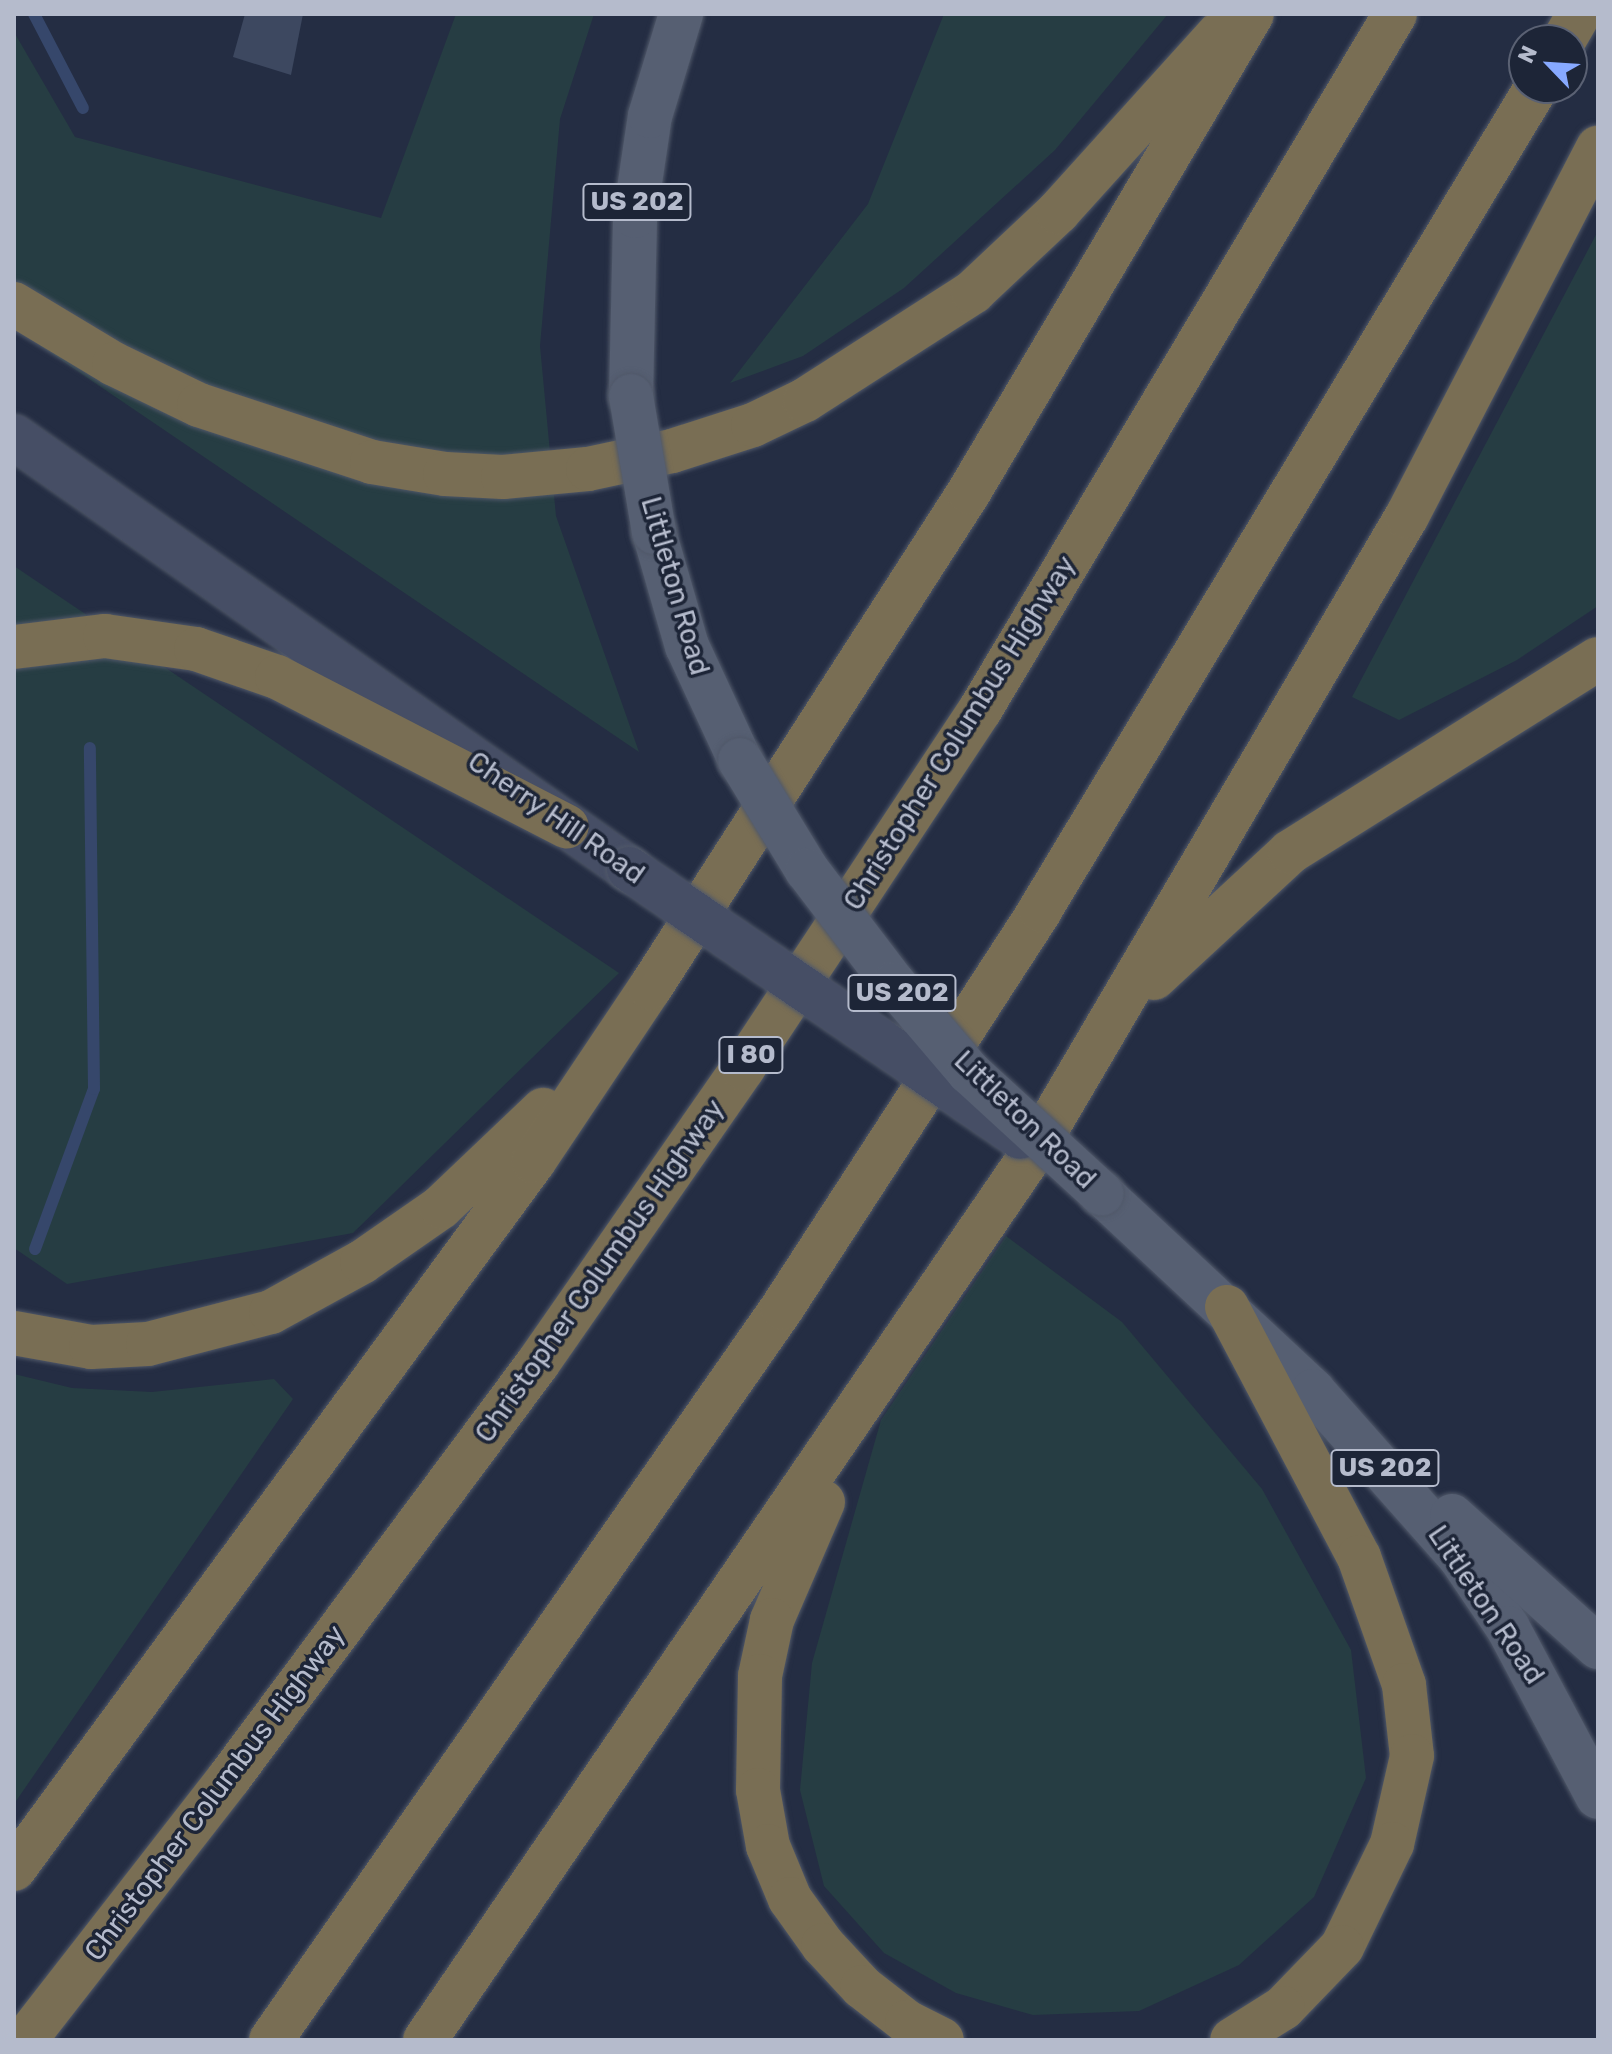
<!DOCTYPE html>
<html>
<head>
<meta charset="utf-8">
<style>
  body { margin:0 }
  #map { position:relative; width:1612px; height:2054px; overflow:hidden; background:#242d43; font-family:Rubik,sans-serif }
  div>[style] { position:absolute }
  .green>* { inset:0; background:#263d43 }
  .stream>* { height:12px; margin:-6px; padding:0 6px; transform-origin:6px; border-radius:6px; background:#36476b }
  .building>* { inset:0; background:#3d4860 }
  .roads { filter:drop-shadow(0 0 2px #505869) drop-shadow(0 0 2px #505869) }
  .secondary>* { height:44px; margin:-22px; padding:0 22px; transform-origin:22px; border-radius:22px; background:#464e65 }
  .primary>* { height:44px; margin:-22px; padding:0 22px; transform-origin:22px; border-radius:22px; background:#565f72 }
  .motorway>* { height:44px; margin:-22px; padding:0 22px; transform-origin:22px; border-radius:22px; background:#796e54 }
  .bridges { filter:drop-shadow(0 0 2px #505869) drop-shadow(0 0 2px #505869) }
  .secondary-bridge>* { height:44px; margin:-22px; padding:0 22px; transform-origin:22px; border-radius:22px; background:#464e65 }
  .primary-bridge>* { height:44px; margin:-22px; padding:0 22px; transform-origin:22px; border-radius:22px; background:#565f72 }
  span { translate:-50% -50%; white-space:nowrap; text-align:center; line-height:1.15; -webkit-text-stroke:7px #1d2537; paint-order:stroke }
  .shield-label span { padding:2px 6px; background:#1d2537; border:2px solid; border-radius:6px; -webkit-text-stroke-width:0 }
  .shield-label { font-size:26px; color:#b5bbcc; font-weight:700 }
  .street-label { font-size:28px; color:#b5bbcc }
  .frame { position:absolute; inset:0; border:16px solid #b5bbcc; pointer-events:none }
  .north { position:absolute; left:1508px; top:24px; width:80px; height:80px; box-sizing:border-box; background:#1d2537; border:2px solid #5a6173; border-radius:50%; rotate:295deg; font-size:22px; font-weight:700; line-height:32px; text-align:center; color:#b5bbcc }
  .north::after { content:''; display:block; margin:auto; width:28px; height:36px; background:#87a9ff; clip-path:polygon(50% 0,100% 100%,50% 72%,0 100%) }
</style>
</head>
<body>
<div id="map">
  <div class="green">
    <div style="clip-path:polygon(456px 14px,594px 14px,560px 119px,540px 346px,556px 516px,639px 752px,14px 328px,14px 32px,75px 137px,381px 218px)"></div>
    <div style="clip-path:polygon(944px 14px,1168px 14px,1055px 150px,904px 288px,803px 356px,730px 383px,868px 204px)"></div>
    <div style="clip-path:polygon(1598px 231px,1598px 606px,1517px 660px,1399px 720px,1352px 697px)"></div>
    <div style="clip-path:polygon(14px 566px,619px 973px,353px 1233px,67px 1284px,14px 1248px)"></div>
    <div style="clip-path:polygon(1006px 1236px,1122px 1322px,1262px 1489px,1351px 1650px,1366px 1778px,1314px 1897px,1239px 1965px,1139px 2011px,1033px 2015px,956px 1993px,884px 1953px,824px 1886px,800px 1790px,812px 1663px,881px 1420px)"></div>
    <div style="clip-path:polygon(14px 1374px,72px 1388px,152px 1392px,274px 1379px,293px 1399px,14px 1804px)"></div>
  </div>
  <div class="stream">
    <div style="left:34px;top:14px;width:106px;rotate:62.5deg"></div>
    <div style="left:35px;top:1249px;width:171px;rotate:-69.8deg"></div>
    <div style="left:94px;top:1089px;width:341px;rotate:-90.7deg"></div>
  </div>
  <div class="building">
    <div style="clip-path:polygon(245px 14px,303px 14px,291px 75px,233px 57px)"></div>
  </div>
  <div class="roads">
    <div class="secondary">
      <div style="left:14px;top:437px;width:752px;rotate:35.09deg"></div>
    </div>
    <div class="primary">
      <div style="left:631px;top:396px;width:180px;rotate:-88.7deg"></div>
      <div style="left:635px;top:216px;width:101px;rotate:-81.5deg"></div>
      <div style="left:650px;top:116px;width:107px;rotate:-73.1deg"></div>
      <div style="left:654px;top:532px;width:119px;rotate:73.9deg"></div>
      <div style="left:687px;top:646px;width:126px;rotate:65.1deg"></div>
      <div style="left:1102px;top:1194px;width:289px;rotate:43deg"></div>
      <div style="left:1313px;top:1391px;width:222px;rotate:48.5deg"></div>
      <div style="left:1460px;top:1557px;width:86px;rotate:55.9deg"></div>
      <div style="left:1508px;top:1628px;width:191px;rotate:62deg"></div>
      <div style="left:1452px;top:1516px;width:196px;rotate:41.9deg"></div>
    </div>
    <div class="motorway">
      <div style="left:1564px;top:40px;width:30px;rotate:-60deg"></div>
      <div style="left:14px;top:304px;width:117px;rotate:31deg"></div>
      <div style="left:114px;top:364px;width:94px;rotate:25.8deg"></div>
      <div style="left:199px;top:405px;width:182px;rotate:18.2deg"></div>
      <div style="left:372px;top:462px;width:74px;rotate:9.3deg"></div>
      <div style="left:445px;top:474px;width:58px;rotate:3deg"></div>
      <div style="left:503px;top:477px;width:85px;rotate:-5.4deg"></div>
      <div style="left:588px;top:469px;width:86px;rotate:-12.1deg"></div>
      <div style="left:672px;top:451px;width:85px;rotate:-17.8deg"></div>
      <div style="left:753px;top:425px;width:58px;rotate:-25.7deg"></div>
      <div style="left:805px;top:400px;width:200px;rotate:-32.7deg"></div>
      <div style="left:973px;top:292px;width:117px;rotate:-43.3deg"></div>
      <div style="left:1058px;top:212px;width:241px;rotate:-47.9deg"></div>
      <div style="left:14px;top:647px;width:92px;rotate:-6.9deg"></div>
      <div style="left:105px;top:636px;width:92px;rotate:8.1deg"></div>
      <div style="left:196px;top:649px;width:86px;rotate:19.1deg"></div>
      <div style="left:277px;top:677px;width:326px;rotate:27.3deg"></div>
      <div style="left:1154px;top:978px;width:185px;rotate:-42.8deg"></div>
      <div style="left:1290px;top:852px;width:363px;rotate:-32.1deg"></div>
      <div style="left:1227px;top:1307px;width:283px;rotate:62.2deg"></div>
      <div style="left:1359px;top:1557px;width:136px;rotate:70.6deg"></div>
      <div style="left:1404px;top:1685px;width:71px;rotate:83.6deg"></div>
      <div style="left:1412px;top:1756px;width:90px;rotate:102.8deg"></div>
      <div style="left:1392px;top:1844px;width:114px;rotate:115.9deg"></div>
      <div style="left:1342px;top:1947px;width:85px;rotate:134deg"></div>
      <div style="left:1283px;top:2008px;width:60px;rotate:147.9deg"></div>
      <div style="left:14px;top:1333px;width:78px;rotate:10.3deg"></div>
      <div style="left:91px;top:1347px;width:57px;rotate:-3deg"></div>
      <div style="left:148px;top:1344px;width:127px;rotate:-14.6deg"></div>
      <div style="left:271px;top:1312px;width:104px;rotate:-28.8deg"></div>
      <div style="left:362px;top:1262px;width:96px;rotate:-34.8deg"></div>
      <div style="left:441px;top:1207px;width:141px;rotate:-43.6deg"></div>
      <div style="left:823px;top:1502px;width:129px;rotate:113.4deg"></div>
      <div style="left:772px;top:1620px;width:57px;rotate:102.1deg"></div>
      <div style="left:760px;top:1676px;width:114px;rotate:91deg"></div>
      <div style="left:758px;top:1790px;width:57px;rotate:79.9deg"></div>
      <div style="left:768px;top:1846px;width:57px;rotate:67.5deg"></div>
      <div style="left:790px;top:1899px;width:57px;rotate:54.3deg"></div>
      <div style="left:823px;top:1945px;width:57px;rotate:47.1deg"></div>
      <div style="left:862px;top:1987px;width:57px;rotate:37.9deg"></div>
      <div style="left:907px;top:2022px;width:39px;rotate:27deg"></div>
      <div style="left:14px;top:1869px;width:878px;rotate:-53.7deg"></div>
      <div style="left:534px;top:1161px;width:208px;rotate:-56.2deg"></div>
      <div style="left:650px;top:988px;width:590px;rotate:-57.25deg"></div>
      <div style="left:969px;top:492px;width:555px;rotate:-59.37deg"></div>
      <div style="left:25px;top:2040px;width:332px;rotate:-52.1deg"></div>
      <div style="left:229px;top:1778px;width:517px;rotate:-53.33deg"></div>
      <div style="left:538px;top:1363px;width:359px;rotate:-55.2deg"></div>
      <div style="left:743px;top:1068px;width:429px;rotate:-56.5deg"></div>
      <div style="left:980px;top:710px;width:810px;rotate:-59.19deg"></div>
      <div style="left:271px;top:2040px;width:893px;rotate:-55.08deg"></div>
      <div style="left:782px;top:1308px;width:474px;rotate:-57deg"></div>
      <div style="left:1040px;top:910px;width:960px;rotate:-58.89deg"></div>
      <div style="left:425px;top:2040px;width:1080px;rotate:-55.6deg"></div>
      <div style="left:1035px;top:1149px;width:734px;rotate:-59.56deg"></div>
      <div style="left:1407px;top:516px;width:415px;rotate:-62.6deg"></div>
    </div>
  </div>
  <div class="bridges">
    <div class="secondary-bridge">
      <div style="left:629px;top:869px;width:474px;rotate:34.4deg"></div>
    </div>
    <div class="primary-bridge">
      <div style="left:631px;top:396px;width:138px;rotate:80.4deg"></div>
      <div style="left:740px;top:760px;width:129px;rotate:58.7deg"></div>
      <div style="left:807px;top:870px;width:143px;rotate:52.7deg"></div>
      <div style="left:894px;top:984px;width:116px;rotate:49.6deg"></div>
      <div style="left:969px;top:1072px;width:180px;rotate:42.5deg"></div>
    </div>
  </div>
  <div class="shield-label">
    <span style="left:637px;top:202px">US 202</span>
    <span style="left:902px;top:993px">US 202</span>
    <span style="left:751px;top:1055px">I 80</span>
    <span style="left:1385px;top:1468px">US 202</span>
  </div>
  <div class="street-label">
    <span style="left:675px;top:586px;rotate:74deg">Littleton Road</span>
    <span style="left:960px;top:733px;rotate:-58deg">Christopher Columbus Highway</span>
    <span style="left:556px;top:818px;rotate:35deg">Cherry Hill Road</span>
    <span style="left:1025px;top:1120px;rotate:44deg">Littleton Road</span>
    <span style="left:600px;top:1271px;rotate:-55deg">Christopher Columbus Highway</span>
    <span style="left:1486px;top:1605px;rotate:56deg">Littleton Road</span>
    <span style="left:215px;top:1793px;rotate:-53deg">Christopher Columbus Highway</span>
  </div>
  <div class="frame"></div>
  <div class="north">N</div>
</div>
</body>
</html>
